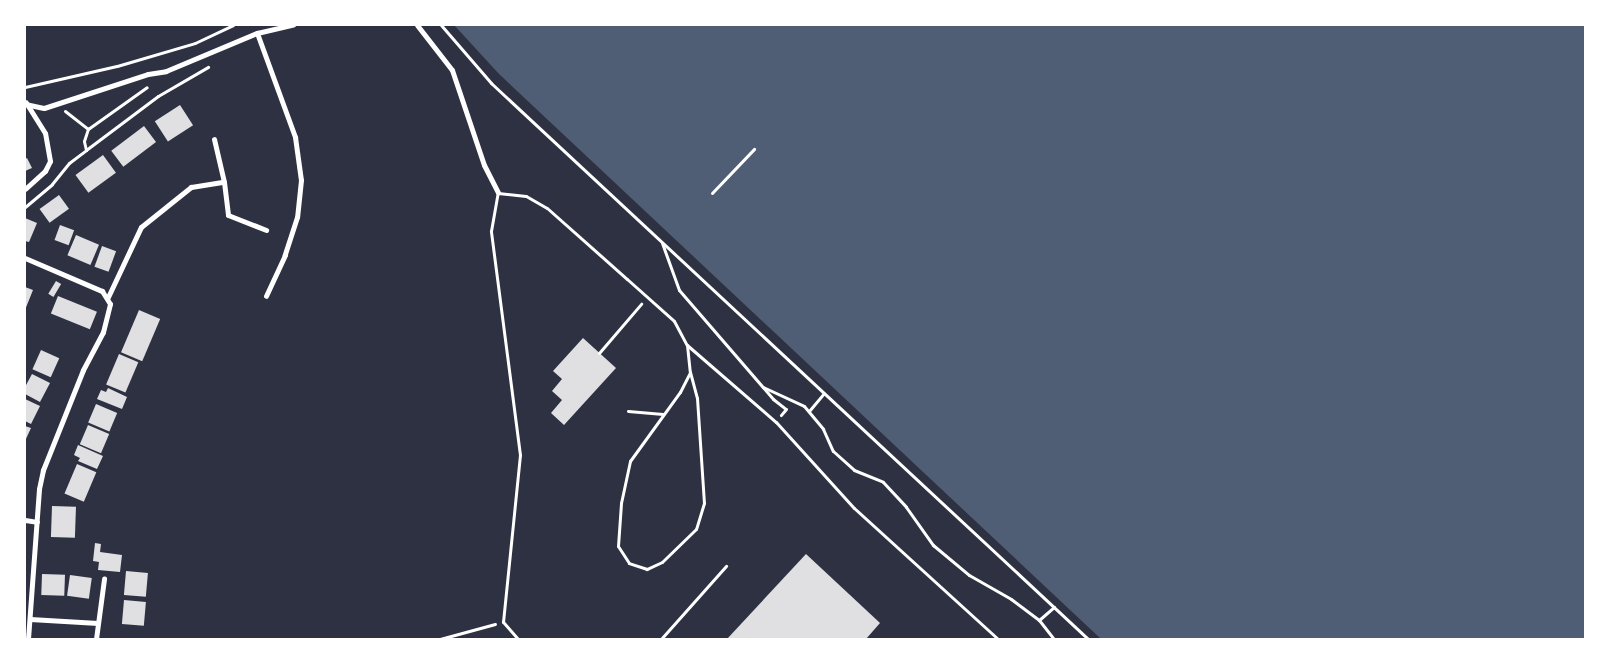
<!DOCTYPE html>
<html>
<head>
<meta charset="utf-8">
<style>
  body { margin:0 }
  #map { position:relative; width:1610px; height:664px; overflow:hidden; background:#2d3142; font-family:"Zilla Slab",serif }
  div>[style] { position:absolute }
  .water>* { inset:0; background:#4f5d75 }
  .building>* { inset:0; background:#e0e0e3; transform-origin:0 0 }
  .path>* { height:3px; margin:-1.5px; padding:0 1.5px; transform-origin:1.5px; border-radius:1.5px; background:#fff }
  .service>* { height:3px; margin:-1.5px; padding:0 1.5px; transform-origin:1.5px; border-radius:1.5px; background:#fff }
  .minor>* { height:5px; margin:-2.5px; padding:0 2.5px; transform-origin:2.5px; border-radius:2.5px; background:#fff }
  span { translate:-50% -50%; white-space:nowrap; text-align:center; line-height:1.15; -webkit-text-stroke:5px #fff; paint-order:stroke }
  .frame { position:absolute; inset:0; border:26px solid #fff; pointer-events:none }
</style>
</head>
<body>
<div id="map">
  <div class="water">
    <div style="clip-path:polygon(454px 25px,1585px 25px,1585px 639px,1101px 639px,499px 74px)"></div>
  </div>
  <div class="building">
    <div style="left:180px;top:105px;width:24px;height:30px;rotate:57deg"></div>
    <div style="left:144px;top:126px;width:20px;height:41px;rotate:53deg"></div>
    <div style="left:103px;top:155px;width:22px;height:34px;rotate:54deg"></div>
    <div style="clip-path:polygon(27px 158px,32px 168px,25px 171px,25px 159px)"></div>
    <div style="left:59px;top:195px;width:17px;height:24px;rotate:54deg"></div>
    <div style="clip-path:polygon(25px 218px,37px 223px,29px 242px,25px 241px)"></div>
    <div style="left:60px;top:225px;width:15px;height:16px;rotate:20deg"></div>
    <div style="left:76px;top:235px;width:25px;height:22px;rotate:23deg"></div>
    <div style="left:102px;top:246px;width:15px;height:22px;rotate:20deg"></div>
    <div style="left:56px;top:281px;width:6px;height:15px;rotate:31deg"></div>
    <div style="clip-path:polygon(25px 287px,33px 290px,25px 310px)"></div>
    <div style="left:58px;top:296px;width:42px;height:19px;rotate:22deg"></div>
    <div style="left:139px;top:310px;width:23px;height:46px;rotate:23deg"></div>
    <div style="clip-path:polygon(583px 338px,616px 368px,564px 425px,551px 413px,562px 400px,552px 391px,562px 379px,553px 371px)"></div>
    <div style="left:41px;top:350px;width:20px;height:21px;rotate:24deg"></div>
    <div style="left:119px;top:354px;width:21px;height:33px;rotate:23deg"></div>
    <div style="clip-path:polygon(32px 374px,50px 383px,40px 402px,25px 394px,25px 387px)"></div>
    <div style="clip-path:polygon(108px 388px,127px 397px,122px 409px,97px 399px,101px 390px,106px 392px)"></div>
    <div style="clip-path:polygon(25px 399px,40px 406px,31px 424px,25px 421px)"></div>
    <div style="left:96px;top:404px;width:23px;height:20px;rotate:23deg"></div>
    <div style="left:88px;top:425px;width:23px;height:21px;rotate:23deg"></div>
    <div style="clip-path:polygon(25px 426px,31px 428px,25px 441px)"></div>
    <div style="clip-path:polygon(78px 445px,103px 456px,97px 469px,78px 461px,80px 458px,74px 455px)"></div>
    <div style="left:77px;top:464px;width:21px;height:32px;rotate:23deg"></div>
    <div style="left:52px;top:506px;width:24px;height:31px;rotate:2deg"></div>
    <div style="clip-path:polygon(95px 543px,101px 544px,100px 552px,122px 555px,120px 572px,98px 570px,99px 562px,93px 561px)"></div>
    <div style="clip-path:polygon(806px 554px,880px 623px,866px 639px,727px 639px)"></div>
    <div style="left:126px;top:571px;width:22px;height:24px;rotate:5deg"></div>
    <div style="left:42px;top:574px;width:23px;height:21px;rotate:2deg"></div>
    <div style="left:70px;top:575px;width:22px;height:21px;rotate:8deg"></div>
    <div style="left:124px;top:600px;width:22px;height:24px;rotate:5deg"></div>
  </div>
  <div class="path">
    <div style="left:441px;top:25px;width:77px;rotate:49.2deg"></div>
    <div style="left:491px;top:83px;width:816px;rotate:42.96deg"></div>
    <div style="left:25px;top:87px;width:94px;rotate:-12.9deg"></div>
    <div style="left:117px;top:66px;width:81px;rotate:-16.4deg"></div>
    <div style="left:195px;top:43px;width:42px;rotate:-25.3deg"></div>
    <div style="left:65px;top:111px;width:29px;rotate:38deg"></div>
    <div style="left:86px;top:150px;width:9px;rotate:-103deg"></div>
    <div style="left:84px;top:141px;width:13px;rotate:-72deg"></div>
    <div style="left:88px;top:129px;width:72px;rotate:-35.4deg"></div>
    <div style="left:712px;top:193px;width:61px;rotate:-46.3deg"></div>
    <div style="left:25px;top:207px;width:35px;rotate:-40deg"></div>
    <div style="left:52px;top:184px;width:27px;rotate:-51deg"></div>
    <div style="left:69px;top:163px;width:21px;rotate:-37deg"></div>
    <div style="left:86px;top:150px;width:90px;rotate:-36.9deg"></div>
    <div style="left:158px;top:96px;width:58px;rotate:-30.1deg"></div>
    <div style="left:662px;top:243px;width:50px;rotate:70.1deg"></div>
    <div style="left:679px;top:290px;width:144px;rotate:49.2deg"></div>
    <div style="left:773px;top:399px;width:16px;rotate:38deg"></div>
    <div style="left:786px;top:409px;width:8px;rotate:130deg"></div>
    <div style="left:599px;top:353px;width:65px;rotate:-49.4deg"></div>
    <div style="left:763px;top:387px;width:45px;rotate:24.9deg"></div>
    <div style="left:804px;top:406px;width:30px;rotate:50deg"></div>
    <div style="left:823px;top:429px;width:24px;rotate:66deg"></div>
    <div style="left:833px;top:451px;width:28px;rotate:42deg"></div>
    <div style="left:854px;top:470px;width:31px;rotate:22deg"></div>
    <div style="left:883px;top:482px;width:34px;rotate:47deg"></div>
    <div style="left:906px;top:507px;width:47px;rotate:54.6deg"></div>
    <div style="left:933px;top:545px;width:47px;rotate:39.8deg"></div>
    <div style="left:969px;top:575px;width:48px;rotate:29.7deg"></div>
    <div style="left:1011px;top:599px;width:35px;rotate:37deg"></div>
    <div style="left:1039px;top:620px;width:24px;rotate:52deg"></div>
    <div style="left:809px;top:411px;width:23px;rotate:-50deg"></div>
    <div style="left:1039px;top:620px;width:20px;rotate:-41deg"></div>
    <div style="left:440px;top:639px;width:57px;rotate:-15.3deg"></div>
  </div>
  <div class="service">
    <div style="left:687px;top:345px;width:27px;rotate:84deg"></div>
    <div style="left:690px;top:372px;width:27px;rotate:75deg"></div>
    <div style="left:697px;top:398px;width:105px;rotate:86.2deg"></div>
    <div style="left:704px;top:503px;width:27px;rotate:107deg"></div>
    <div style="left:696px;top:529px;width:47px;rotate:135.9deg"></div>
    <div style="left:662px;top:562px;width:17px;rotate:155deg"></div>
    <div style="left:647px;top:569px;width:19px;rotate:-162deg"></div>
    <div style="left:629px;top:563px;width:20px;rotate:-123deg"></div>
    <div style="left:618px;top:546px;width:43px;rotate:-86deg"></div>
    <div style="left:621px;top:503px;width:43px;rotate:-77.9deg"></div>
    <div style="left:630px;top:461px;width:85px;rotate:-54.1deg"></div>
    <div style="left:680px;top:392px;width:22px;rotate:-63deg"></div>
    <div style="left:628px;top:411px;width:35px;rotate:5deg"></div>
    <div style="left:518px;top:639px;width:23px;rotate:-131deg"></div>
    <div style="left:503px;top:622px;width:168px;rotate:-84.2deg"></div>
    <div style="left:520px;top:455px;width:226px;rotate:-97.4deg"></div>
    <div style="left:491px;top:231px;width:39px;rotate:-80deg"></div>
    <div style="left:498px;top:193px;width:28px;rotate:6deg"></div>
    <div style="left:526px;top:196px;width:24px;rotate:30deg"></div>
    <div style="left:547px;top:208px;width:107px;rotate:41.6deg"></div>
    <div style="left:627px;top:279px;width:63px;rotate:41.8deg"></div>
    <div style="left:674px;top:321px;width:27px;rotate:62deg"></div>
    <div style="left:687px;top:345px;width:118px;rotate:40.9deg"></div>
    <div style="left:776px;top:422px;width:116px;rotate:47.8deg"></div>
    <div style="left:854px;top:508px;width:195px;rotate:42.3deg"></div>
    <div style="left:661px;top:639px;width:98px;rotate:-48.3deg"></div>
  </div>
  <div class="minor">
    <div style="left:417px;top:25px;width:57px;rotate:52.1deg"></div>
    <div style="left:452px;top:70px;width:100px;rotate:71.4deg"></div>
    <div style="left:484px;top:165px;width:31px;rotate:63deg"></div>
    <div style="left:257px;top:33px;width:111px;rotate:69.9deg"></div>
    <div style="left:295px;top:137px;width:43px;rotate:82.1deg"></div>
    <div style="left:301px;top:180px;width:37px;rotate:96deg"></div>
    <div style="left:297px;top:217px;width:40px;rotate:108deg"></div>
    <div style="left:285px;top:255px;width:45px;rotate:114.9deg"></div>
    <div style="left:25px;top:104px;width:19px;rotate:12deg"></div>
    <div style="left:44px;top:108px;width:109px;rotate:-18.1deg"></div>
    <div style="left:148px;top:74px;width:18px;rotate:-9deg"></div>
    <div style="left:166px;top:71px;width:99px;rotate:-22.7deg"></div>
    <div style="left:257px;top:33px;width:37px;rotate:-13deg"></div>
    <div style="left:224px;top:182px;width:33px;rotate:83deg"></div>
    <div style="left:228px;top:215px;width:41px;rotate:21.5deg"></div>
    <div style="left:25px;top:189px;width:27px;rotate:-42deg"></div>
    <div style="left:45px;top:171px;width:11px;rotate:-63deg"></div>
    <div style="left:50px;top:161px;width:28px;rotate:-100deg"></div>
    <div style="left:45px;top:133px;width:36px;rotate:-122deg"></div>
    <div style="left:25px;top:258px;width:84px;rotate:23.2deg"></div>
    <div style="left:102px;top:291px;width:15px;rotate:58deg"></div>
    <div style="left:110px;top:304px;width:29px;rotate:104deg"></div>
    <div style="left:103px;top:332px;width:43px;rotate:117.8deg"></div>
    <div style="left:83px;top:370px;width:108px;rotate:111.8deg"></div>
    <div style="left:43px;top:470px;width:19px;rotate:102deg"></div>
    <div style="left:39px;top:489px;width:150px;rotate:94.2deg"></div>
    <div style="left:108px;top:297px;width:77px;rotate:-64.8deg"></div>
    <div style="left:141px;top:227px;width:64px;rotate:-38.7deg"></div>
    <div style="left:191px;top:187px;width:33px;rotate:-9deg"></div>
    <div style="left:224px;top:182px;width:44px;rotate:-103.1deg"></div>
    <div style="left:25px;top:520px;width:12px;rotate:9deg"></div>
    <div style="left:30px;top:619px;width:68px;rotate:3.4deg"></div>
    <div style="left:96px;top:639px;width:61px;rotate:-82.4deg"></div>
  </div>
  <div class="frame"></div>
</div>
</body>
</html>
